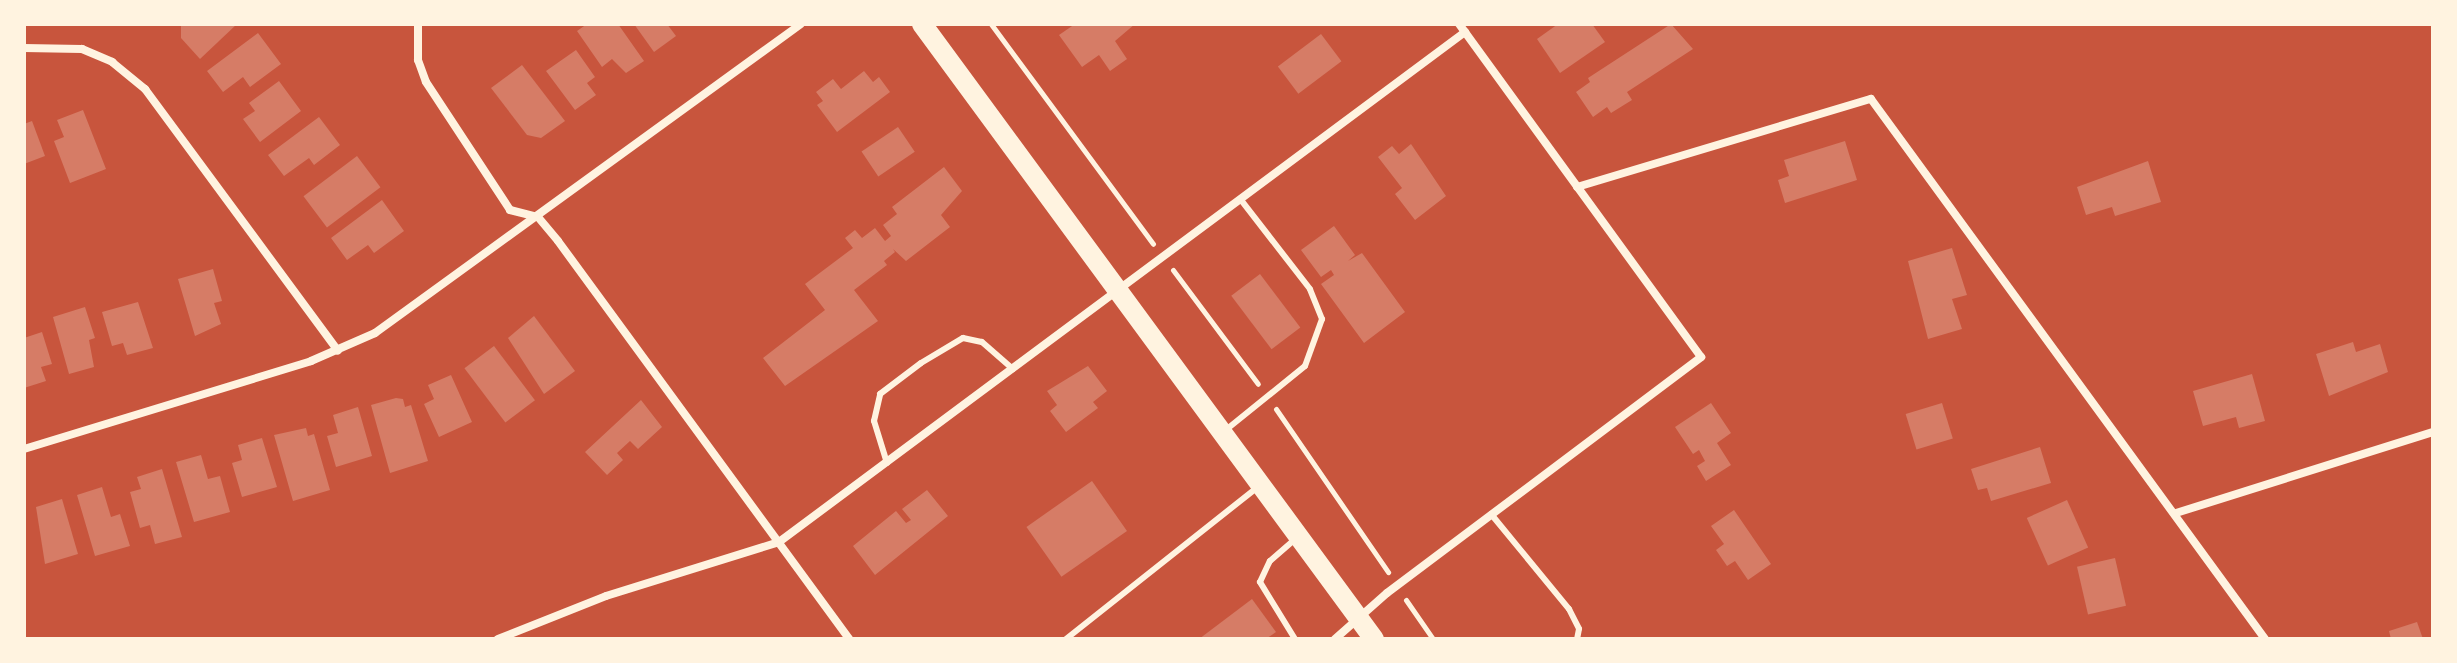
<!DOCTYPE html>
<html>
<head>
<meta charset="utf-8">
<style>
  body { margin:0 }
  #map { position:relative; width:2457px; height:663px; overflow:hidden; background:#c8553d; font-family:"Fira Sans",sans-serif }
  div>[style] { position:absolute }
  .building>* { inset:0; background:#d67c66; transform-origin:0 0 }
  .path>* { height:5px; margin:-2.5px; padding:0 2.5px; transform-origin:2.5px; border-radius:2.5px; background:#fff3e0 }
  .service>* { height:6px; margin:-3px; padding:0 3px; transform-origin:3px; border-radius:3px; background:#fff3e0 }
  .minor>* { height:8px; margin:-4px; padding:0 4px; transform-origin:4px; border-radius:4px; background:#fff3e0 }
  .primary>* { height:20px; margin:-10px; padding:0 10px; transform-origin:10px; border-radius:10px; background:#fff3e0 }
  span { translate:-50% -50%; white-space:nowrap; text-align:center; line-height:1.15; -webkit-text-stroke:7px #fff3e0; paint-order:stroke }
  .frame { position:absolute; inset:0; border:26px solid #fff3e0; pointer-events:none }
</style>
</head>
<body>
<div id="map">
  <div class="building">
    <div style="clip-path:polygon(181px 24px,237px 24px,200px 59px,181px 38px)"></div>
    <div style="clip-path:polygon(587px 24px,618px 24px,644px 61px,626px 73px,612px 59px,602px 67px,577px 31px)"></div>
    <div style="clip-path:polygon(634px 24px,667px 24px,676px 36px,654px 52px)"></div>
    <div style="clip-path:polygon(1075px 24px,1135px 24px,1115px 41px,1127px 59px,1110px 71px,1099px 55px,1082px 67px,1059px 35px)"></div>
    <div style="clip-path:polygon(1558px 24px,1592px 24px,1605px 42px,1560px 73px,1537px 39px)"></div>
    <div style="clip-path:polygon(1671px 24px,1693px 49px,1627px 92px,1632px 100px,1611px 113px,1607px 107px,1593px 117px,1576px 92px,1590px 82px,1588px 78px)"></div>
    <div style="clip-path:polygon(258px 33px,281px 64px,250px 87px,243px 77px,223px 92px,207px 71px)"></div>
    <div style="left:1321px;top:34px;width:34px;height:54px;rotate:53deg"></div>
    <div style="clip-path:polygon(576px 50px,595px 77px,587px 83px,596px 95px,575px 110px,546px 71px)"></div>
    <div style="clip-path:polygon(522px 65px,565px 121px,541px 138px,527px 135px,491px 88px)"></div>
    <div style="clip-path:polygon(864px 71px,873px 82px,879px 77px,890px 92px,837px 132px,817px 105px,823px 101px,816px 92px,833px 79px,841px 89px)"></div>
    <div style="clip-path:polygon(279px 81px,301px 111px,260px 142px,243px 119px,255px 111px,249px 103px)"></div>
    <div style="clip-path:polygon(83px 110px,106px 169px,70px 183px,54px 141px,64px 137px,57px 120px)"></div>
    <div style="clip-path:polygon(319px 117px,340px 145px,314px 165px,309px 158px,284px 176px,268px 155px)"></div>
    <div style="clip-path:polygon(32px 121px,45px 156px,24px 164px,24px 124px)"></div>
    <div style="left:898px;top:127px;width:30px;height:44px;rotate:56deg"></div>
    <div style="clip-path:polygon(1845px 141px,1857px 180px,1785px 203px,1778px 180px,1789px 176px,1784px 160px)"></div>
    <div style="clip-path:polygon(1411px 144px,1446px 196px,1415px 220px,1395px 194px,1402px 188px,1378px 157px,1392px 146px,1399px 154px)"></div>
    <div style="left:357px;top:156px;width:39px;height:67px;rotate:53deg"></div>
    <div style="clip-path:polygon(2148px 161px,2161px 202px,2115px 216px,2112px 207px,2086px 215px,2077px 187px)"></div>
    <div style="clip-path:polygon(944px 167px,962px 191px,941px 215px,950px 227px,906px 261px,893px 249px,895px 252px,884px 261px,887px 265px,854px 290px,878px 321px,785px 386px,763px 358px,825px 310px,805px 284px,853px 248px,845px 238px,855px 230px,862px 238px,875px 228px,885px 241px,891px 236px,883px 225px,897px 214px,892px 207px)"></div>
    <div style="clip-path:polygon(382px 200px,404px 231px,374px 253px,368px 245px,347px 260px,331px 238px)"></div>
    <div style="clip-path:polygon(1334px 226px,1355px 255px,1348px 261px,1362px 253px,1405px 312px,1364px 343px,1321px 284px,1334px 275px,1331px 270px,1321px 277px,1301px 250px)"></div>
    <div style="clip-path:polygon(1952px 248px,1967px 295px,1952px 299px,1962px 329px,1928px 339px,1908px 261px)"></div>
    <div style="clip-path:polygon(213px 269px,222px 301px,214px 303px,221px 324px,195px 336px,178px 279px)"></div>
    <div style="left:1260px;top:274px;width:67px;height:36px;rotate:53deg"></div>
    <div style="clip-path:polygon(138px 302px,153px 348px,127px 355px,123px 343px,112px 346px,102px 312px)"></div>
    <div style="clip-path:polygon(85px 307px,95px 338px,89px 340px,94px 367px,69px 374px,53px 317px)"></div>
    <div style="clip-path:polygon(534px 316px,575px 371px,544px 394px,508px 338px)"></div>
    <div style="clip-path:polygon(42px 332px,52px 364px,41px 367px,46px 381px,24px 388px,24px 338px)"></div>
    <div style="clip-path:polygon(2353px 342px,2356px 352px,2380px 344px,2388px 372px,2329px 396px,2316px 354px)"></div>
    <div style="left:494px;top:346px;width:68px;height:37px;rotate:53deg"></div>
    <div style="clip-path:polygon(1088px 366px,1107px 391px,1093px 402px,1098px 408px,1066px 432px,1050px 411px,1057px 405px,1047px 391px)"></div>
    <div style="clip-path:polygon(2252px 374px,2265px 421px,2239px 428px,2236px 417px,2203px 426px,2193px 391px)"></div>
    <div style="clip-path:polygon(451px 375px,472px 422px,439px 437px,424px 404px,434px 399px,428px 385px)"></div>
    <div style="clip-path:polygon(396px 398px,403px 399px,405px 407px,411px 405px,428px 461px,390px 473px,371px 405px)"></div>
    <div style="clip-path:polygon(641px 400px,662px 427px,638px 449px,630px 441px,617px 453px,623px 460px,607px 475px,585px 452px)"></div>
    <div style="clip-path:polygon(1711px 403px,1731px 433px,1717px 443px,1731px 465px,1706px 481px,1697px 466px,1705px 461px,1699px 450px,1693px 454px,1675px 427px)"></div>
    <div style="left:1942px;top:403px;width:37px;height:38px;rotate:73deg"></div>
    <div style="clip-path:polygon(358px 407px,372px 456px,336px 467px,327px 436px,338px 433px,333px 415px)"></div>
    <div style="clip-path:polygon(306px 428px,308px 436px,314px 434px,330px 490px,293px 501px,274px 435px)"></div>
    <div style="clip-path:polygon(262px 438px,277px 487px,242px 497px,232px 463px,242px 460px,238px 445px)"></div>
    <div style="clip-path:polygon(2040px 447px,2051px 483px,1991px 501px,1987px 488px,1978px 490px,1971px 469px)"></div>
    <div style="clip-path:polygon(201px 455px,208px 479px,220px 476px,230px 512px,194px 522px,176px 462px)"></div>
    <div style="clip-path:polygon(162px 469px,182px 537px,155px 544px,150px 525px,140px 528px,130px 492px,141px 489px,137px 477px)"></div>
    <div style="left:1092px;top:481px;width:61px;height:80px;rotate:55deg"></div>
    <div style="clip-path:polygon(102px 487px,111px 517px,120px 514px,130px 546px,95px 556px,77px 495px)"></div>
    <div style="clip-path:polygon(927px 490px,948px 516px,875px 575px,853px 546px,896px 511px,906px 523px,911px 520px,902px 509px)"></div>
    <div style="clip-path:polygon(62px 499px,78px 554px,45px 564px,36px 507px)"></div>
    <div style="left:2067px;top:500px;width:52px;height:44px;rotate:66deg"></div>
    <div style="clip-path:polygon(1734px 510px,1771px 564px,1748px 580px,1735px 561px,1727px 566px,1716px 550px,1724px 544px,1711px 526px)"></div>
    <div style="left:2115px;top:558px;width:49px;height:39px;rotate:77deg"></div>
    <div style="clip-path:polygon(1252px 599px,1276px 632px,1266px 639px,1199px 639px)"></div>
    <div style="clip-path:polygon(2417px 622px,2423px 639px,2391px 639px,2389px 631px)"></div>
  </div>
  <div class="path">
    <div style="left:991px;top:24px;width:273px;rotate:53.6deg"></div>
    <div style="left:1173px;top:270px;width:142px;rotate:53.3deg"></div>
    <div style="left:1276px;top:409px;width:198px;rotate:55.5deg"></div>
    <div style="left:1406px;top:600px;width:47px;rotate:55.3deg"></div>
  </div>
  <div class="service">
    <div style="left:1227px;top:429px;width:100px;rotate:-38.9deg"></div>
    <div style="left:1305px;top:366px;width:50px;rotate:-70.1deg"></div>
    <div style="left:1322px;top:319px;width:32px;rotate:-112deg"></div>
    <div style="left:1310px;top:289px;width:113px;rotate:-127.8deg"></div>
    <div style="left:887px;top:463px;width:44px;rotate:-107.2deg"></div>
    <div style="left:874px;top:421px;width:28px;rotate:-77deg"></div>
    <div style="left:880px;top:394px;width:51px;rotate:-37.1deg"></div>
    <div style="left:921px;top:363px;width:49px;rotate:-30.8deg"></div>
    <div style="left:963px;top:338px;width:19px;rotate:12deg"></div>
    <div style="left:982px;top:342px;width:41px;rotate:41.1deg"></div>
    <div style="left:1491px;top:514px;width:123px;rotate:50.6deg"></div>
    <div style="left:1569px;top:609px;width:22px;rotate:63deg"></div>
    <div style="left:1579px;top:629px;width:10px;rotate:101deg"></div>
    <div style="left:1066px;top:639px;width:245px;rotate:-38.4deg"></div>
    <div style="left:1295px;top:639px;width:67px;rotate:-121.6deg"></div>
    <div style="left:1260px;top:582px;width:23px;rotate:-65deg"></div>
    <div style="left:1270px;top:561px;width:35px;rotate:-41deg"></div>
  </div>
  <div class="minor">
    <div style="left:418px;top:24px;width:36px;rotate:90deg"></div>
    <div style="left:418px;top:60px;width:23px;rotate:70deg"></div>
    <div style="left:426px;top:82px;width:153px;rotate:56.7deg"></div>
    <div style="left:510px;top:210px;width:29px;rotate:14deg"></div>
    <div style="left:538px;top:217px;width:31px;rotate:50deg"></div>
    <div style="left:558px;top:241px;width:493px;rotate:53.8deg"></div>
    <div style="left:24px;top:48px;width:58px;rotate:1deg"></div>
    <div style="left:82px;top:49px;width:33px;rotate:23deg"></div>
    <div style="left:112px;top:62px;width:43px;rotate:39.3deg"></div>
    <div style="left:145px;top:89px;width:325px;rotate:53.6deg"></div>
    <div style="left:1577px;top:187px;width:307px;rotate:-16.7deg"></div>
    <div style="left:1871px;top:99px;width:668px;rotate:53.88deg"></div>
    <div style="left:24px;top:449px;width:300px;rotate:-17deg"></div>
    <div style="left:311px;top:361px;width:70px;rotate:-23.6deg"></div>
    <div style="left:375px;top:333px;width:526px;rotate:-35.96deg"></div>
    <div style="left:2176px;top:513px;width:269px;rotate:-17.5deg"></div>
    <div style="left:498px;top:639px;width:116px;rotate:-21.7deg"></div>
    <div style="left:606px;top:596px;width:181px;rotate:-17.3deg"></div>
    <div style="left:779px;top:542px;width:855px;rotate:-36.63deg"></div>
    <div style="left:1335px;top:639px;width:69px;rotate:-41.5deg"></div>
    <div style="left:1387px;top:593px;width:393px;rotate:-36.9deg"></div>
    <div style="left:1701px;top:357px;width:412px;rotate:-126deg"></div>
  </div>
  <div class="primary">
    <div style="left:922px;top:24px;width:763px;rotate:53.69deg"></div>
  </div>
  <div class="frame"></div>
</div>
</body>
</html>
